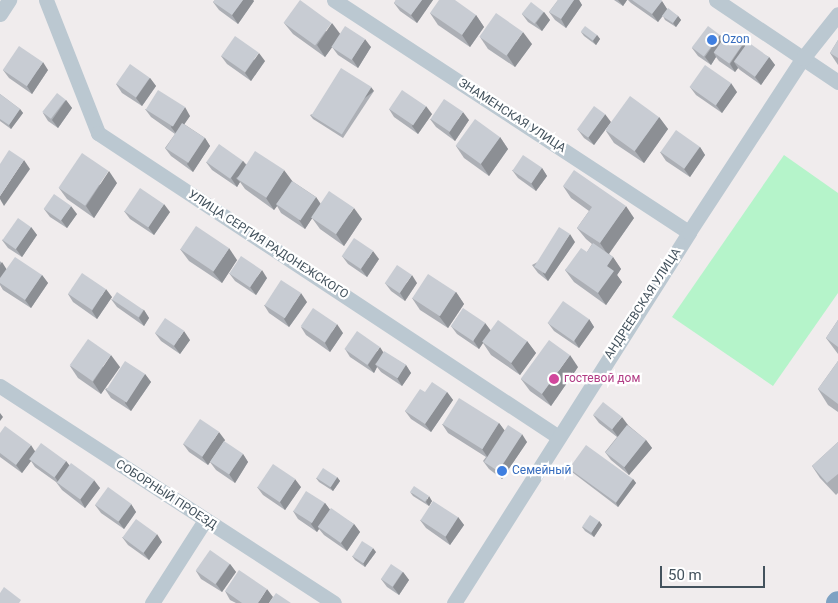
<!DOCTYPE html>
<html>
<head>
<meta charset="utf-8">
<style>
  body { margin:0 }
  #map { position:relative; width:838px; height:603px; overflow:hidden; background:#f0eced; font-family:Roboto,sans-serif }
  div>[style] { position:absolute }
  .green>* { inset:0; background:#b5f4ca }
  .minor>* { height:15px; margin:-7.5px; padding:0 7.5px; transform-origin:7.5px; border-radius:7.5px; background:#bbc8d1 }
  .highway>* { height:22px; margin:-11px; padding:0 11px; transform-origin:11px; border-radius:11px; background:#7ea2c3 }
  .wall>* { inset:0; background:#acafb5 }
  .shaded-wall>* { inset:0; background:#8c8f94; transform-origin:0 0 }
  .building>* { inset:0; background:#c8ccd3; transform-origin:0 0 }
  .dots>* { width:14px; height:14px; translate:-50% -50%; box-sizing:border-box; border:2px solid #fff; border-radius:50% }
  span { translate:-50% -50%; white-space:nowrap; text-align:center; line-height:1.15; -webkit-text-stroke:4.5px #fff; paint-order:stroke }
  .shop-label { font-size:12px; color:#366cbe }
  .left { translate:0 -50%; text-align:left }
  .street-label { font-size:12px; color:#43525d }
  .hotel-label { font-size:12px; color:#b23c85 }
  .scale { position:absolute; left:660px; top:566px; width:105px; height:22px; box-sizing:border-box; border:2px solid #43525d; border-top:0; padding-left:6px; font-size:15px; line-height:18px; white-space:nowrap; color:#43525d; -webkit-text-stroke:4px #fff; paint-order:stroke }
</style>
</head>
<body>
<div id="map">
  <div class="green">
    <div style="clip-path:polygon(784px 155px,838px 193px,838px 293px,773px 386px,672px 317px)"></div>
  </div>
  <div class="minor">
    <div style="left:46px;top:0;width:143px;rotate:68.6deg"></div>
    <div style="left:98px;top:133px;width:550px;rotate:33.43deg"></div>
    <div style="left:334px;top:0;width:424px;rotate:33.2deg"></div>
    <div style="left:716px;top:0;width:147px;rotate:33.9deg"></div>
    <div style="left:0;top:14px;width:17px;rotate:-57deg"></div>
    <div style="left:0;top:386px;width:398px;rotate:33deg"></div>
    <div style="left:152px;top:603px;width:98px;rotate:-57.4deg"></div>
    <div style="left:454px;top:603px;width:439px;rotate:-57.6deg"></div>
    <div style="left:689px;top:232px;width:208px;rotate:-56.8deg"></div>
    <div style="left:803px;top:58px;width:56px;rotate:-51.5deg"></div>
  </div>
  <div class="highway">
    <div style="left:837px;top:603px;width:1px;rotate:-45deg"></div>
  </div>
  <div class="wall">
    <div style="clip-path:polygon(215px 0,253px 0,254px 1px,238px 24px,219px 10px,213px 2px)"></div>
    <div style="clip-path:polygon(396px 0,433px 0,417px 23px,400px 11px,394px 3px)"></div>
    <div style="clip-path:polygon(558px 0,579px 0,582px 5px,566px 28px,555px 20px,549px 12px)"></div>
    <div style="clip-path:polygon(614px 0,627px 0,623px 6px)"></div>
    <div style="clip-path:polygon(628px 0,661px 0,667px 9px,678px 16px,681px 20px,676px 27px,665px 20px,663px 16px,658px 22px,631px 3px)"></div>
    <div style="clip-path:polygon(544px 12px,550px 20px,542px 31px,528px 22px,522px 14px)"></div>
    <div style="clip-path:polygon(430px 13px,476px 15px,484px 27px,470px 47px,438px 25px)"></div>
    <div style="clip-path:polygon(284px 23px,340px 34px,371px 47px,358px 68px,338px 55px,332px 47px,325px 57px,293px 34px)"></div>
    <div style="clip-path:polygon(581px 32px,597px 35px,600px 39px,596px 45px,584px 36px)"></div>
    <div style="clip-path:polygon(720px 35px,723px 39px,745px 46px,769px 57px,775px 65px,761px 85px,740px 70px,738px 68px,735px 72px,719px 61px,716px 57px,711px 65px,698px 56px,692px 48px)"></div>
    <div style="clip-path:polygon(480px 37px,532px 44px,515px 67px,488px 49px)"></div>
    <div style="clip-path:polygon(838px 40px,838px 65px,830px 53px)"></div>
    <div style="clip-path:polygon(221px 56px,265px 61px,251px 81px,227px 64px)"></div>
    <div style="clip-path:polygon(3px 70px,48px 70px,32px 94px,9px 78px)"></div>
    <div style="clip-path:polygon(150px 78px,156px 86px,142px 106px,122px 93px,116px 84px)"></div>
    <div style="clip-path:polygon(690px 87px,737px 92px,722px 113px,696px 95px)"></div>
    <div style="clip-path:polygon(374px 91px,343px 138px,313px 119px,310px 115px)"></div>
    <div style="clip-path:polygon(0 94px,20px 109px,23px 113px,11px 129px,0 121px)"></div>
    <div style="clip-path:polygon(66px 100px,72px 108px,58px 128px,48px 121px,43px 113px)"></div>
    <div style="clip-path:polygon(145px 109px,190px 116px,184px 124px,205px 138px,210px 146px,193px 172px,171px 156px,165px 148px,175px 134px,151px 117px)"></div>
    <div style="clip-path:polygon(389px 109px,432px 114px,418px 134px,394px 117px)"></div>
    <div style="clip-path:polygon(659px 117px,668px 129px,644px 163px,614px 143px,606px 131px)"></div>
    <div style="clip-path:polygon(430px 119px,469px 120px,455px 141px,436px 127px)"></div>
    <div style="clip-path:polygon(611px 122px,594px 145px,584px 138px,578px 130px)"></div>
    <div style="clip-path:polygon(500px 137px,508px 149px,489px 176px,464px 158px,456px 146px)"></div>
    <div style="clip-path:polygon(700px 147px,705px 155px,690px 177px,666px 161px,660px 152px)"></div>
    <div style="clip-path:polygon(243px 161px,246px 164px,292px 181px,316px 197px,321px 204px,362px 219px,344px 246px,320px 229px,312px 218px,305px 229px,281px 213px,277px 206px,274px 210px,245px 189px,240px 182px,237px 187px,212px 170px,206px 162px)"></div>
    <div style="clip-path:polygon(542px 168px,547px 176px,536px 191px,518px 178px,512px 170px)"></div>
    <div style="clip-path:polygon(117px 183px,94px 218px,67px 199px,59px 188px)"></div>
    <div style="clip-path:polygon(563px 186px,634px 218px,609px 254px,613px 257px,621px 269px,617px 275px,622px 282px,606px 305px,574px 282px,565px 270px,587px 252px,592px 244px,586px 239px,577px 228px,589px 211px,571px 198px)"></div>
    <div style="clip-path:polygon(44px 209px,77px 214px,67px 228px,50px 217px)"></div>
    <div style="clip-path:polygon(124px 211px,170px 212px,154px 235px,130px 219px)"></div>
    <div style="clip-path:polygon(31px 227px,37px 235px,22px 257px,8px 248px,2px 240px)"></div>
    <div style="clip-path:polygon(575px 242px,548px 281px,538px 273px,532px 265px)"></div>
    <div style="clip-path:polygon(180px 249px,237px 260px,222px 283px,189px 261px)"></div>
    <div style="clip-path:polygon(342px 256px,379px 259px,367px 277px,348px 264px)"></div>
    <div style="clip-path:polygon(0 261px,6px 269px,42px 275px,48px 283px,31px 308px,3px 290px,0 285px)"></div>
    <div style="clip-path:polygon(229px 273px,267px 278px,256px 295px,235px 281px)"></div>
    <div style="clip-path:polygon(385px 283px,417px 283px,405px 301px,391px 291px)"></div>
    <div style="clip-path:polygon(456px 292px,464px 304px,448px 328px,420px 310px,412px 298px)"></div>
    <div style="clip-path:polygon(68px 294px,112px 297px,97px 319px,73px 302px)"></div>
    <div style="clip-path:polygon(111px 299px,144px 310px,149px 318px,144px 326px,117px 307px)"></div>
    <div style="clip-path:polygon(307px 302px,289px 327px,269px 313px,264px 305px)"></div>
    <div style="clip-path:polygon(589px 319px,594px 327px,579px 348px,554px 331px,548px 323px)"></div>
    <div style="clip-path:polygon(838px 320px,838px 354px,826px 338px)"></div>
    <div style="clip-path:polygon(485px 323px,491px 331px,527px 341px,536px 353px,520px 375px,491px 355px,483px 343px,479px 349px,457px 334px,451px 326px)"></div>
    <div style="clip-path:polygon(301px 327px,343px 333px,330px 352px,306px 335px)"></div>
    <div style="clip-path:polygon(155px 333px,190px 340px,180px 354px,161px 341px)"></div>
    <div style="clip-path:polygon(345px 349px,383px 352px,406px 365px,411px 373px,402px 386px,381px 372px,377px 367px,374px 373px,350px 357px)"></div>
    <div style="clip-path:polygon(838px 361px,838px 412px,828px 405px,818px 389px)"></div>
    <div style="clip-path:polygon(70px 366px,120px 367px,101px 394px,78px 378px)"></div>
    <div style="clip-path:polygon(578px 367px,551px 406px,530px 391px,521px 379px)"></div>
    <div style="clip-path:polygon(145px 374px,151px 382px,131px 411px,111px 398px,105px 389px)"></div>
    <div style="clip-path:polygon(425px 392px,447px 392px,453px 400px,431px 432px,411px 419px,405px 411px)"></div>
    <div style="clip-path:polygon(593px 415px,628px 425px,646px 440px,652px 448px,629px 475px,611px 460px,605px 452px,617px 437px,599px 423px)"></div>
    <div style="clip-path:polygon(499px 423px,504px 430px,527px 442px,502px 479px,489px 469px,483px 461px,486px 457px,448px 433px,442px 424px)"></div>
    <div style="clip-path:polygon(0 433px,35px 451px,66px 461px,69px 465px,100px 488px,85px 508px,62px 490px,56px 482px,35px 467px,31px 461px,22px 473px,0 457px)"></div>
    <div style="clip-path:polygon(225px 440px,208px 465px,189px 452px,183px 444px)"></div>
    <div style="clip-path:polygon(838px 442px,838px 493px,836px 495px,820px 478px,812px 466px)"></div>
    <div style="clip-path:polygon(243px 454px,248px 462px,235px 483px,216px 470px,210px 462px)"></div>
    <div style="clip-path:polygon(569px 468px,633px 479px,636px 483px,618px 507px,572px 472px)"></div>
    <div style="clip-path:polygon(337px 477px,340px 481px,333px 491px,319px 482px,316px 478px)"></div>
    <div style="clip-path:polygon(257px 487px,301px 487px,285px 510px,263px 495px)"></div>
    <div style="clip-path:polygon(410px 492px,432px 501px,429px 506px,413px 496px)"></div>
    <div style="clip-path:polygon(325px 503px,330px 510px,354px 524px,360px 532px,347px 551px,324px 535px,319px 529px,317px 532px,298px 519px,293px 511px)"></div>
    <div style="clip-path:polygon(131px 504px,136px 512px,124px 529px,101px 513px,95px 505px)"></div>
    <div style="clip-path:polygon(458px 517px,464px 525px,450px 545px,426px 528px,420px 520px)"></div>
    <div style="clip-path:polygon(599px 521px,602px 525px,594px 537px,585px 531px,582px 527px)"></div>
    <div style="clip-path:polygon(122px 537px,162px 542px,149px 560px,128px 545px)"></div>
    <div style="clip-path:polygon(376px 552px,365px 567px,355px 560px,352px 556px)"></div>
    <div style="clip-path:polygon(230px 564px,236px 572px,222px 592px,201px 579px,196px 571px)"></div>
    <div style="clip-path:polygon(403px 572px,409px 580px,399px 595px,387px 587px,381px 579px)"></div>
    <div style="clip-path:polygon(225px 591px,269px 603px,236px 603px,230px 600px)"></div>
  </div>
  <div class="shaded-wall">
    <div style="clip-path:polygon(243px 0,253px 0,254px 1px,238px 24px,232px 15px)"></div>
    <div style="clip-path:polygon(422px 0,433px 0,417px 23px,411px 15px)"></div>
    <div style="clip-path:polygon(574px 0,579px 0,582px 5px,566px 28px,561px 19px)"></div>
    <div style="clip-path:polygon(618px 0,627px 0,623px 6px)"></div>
    <div style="clip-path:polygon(662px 1px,667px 9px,658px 22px,652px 14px)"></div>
    <div style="clip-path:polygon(544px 12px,550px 20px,542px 31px,536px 23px)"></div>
    <div style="clip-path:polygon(476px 15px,484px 27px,470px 47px,462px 35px)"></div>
    <div style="clip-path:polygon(678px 16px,681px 20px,676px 27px,673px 23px)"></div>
    <div style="clip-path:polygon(332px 23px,341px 35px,325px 57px,317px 45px)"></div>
    <div style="clip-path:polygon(523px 32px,532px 44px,515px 67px,507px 55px)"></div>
    <div style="clip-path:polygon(597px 35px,600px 39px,596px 45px,593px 41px)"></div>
    <div style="clip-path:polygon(720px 35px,726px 43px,714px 53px,716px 57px,711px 65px,705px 57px)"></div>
    <div style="clip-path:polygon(365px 39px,371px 47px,358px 68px,352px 59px)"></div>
    <div style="clip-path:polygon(744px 43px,749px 52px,734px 62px,738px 68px,735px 72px,730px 64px)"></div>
    <div style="clip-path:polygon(259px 53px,265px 61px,251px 81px,245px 73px)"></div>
    <div style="clip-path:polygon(769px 57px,775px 65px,761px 85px,755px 77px)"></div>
    <div style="clip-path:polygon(43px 62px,48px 70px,32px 94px,27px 86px)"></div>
    <div style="clip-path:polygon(150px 78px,156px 86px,142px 106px,136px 98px)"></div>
    <div style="clip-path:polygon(731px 83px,737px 92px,722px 113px,716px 105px)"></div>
    <div style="left:371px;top:87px;width:5px;height:56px;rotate:53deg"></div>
    <div style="clip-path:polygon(66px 100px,72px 108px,58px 128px,52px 120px)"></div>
    <div style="clip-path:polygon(426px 106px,432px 114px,418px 134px,412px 126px)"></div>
    <div style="clip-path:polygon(185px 107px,190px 116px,177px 135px,171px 127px)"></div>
    <div style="clip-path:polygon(20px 109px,23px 113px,11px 129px,9px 125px)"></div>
    <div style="clip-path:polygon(463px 112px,469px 120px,455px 141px,449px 133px)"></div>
    <div style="clip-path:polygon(605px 114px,611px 122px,594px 145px,588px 137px)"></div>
    <div style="clip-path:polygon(659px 117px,668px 129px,644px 163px,635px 151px)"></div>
    <div style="clip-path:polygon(500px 137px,508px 149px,489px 176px,481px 164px)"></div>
    <div style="clip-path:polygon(205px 138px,210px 146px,193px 172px,187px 164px)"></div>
    <div style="clip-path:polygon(700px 147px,705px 155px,690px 177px,684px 169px)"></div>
    <div style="clip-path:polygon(24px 160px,30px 169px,4px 206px,0 199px,0 196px)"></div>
    <div style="clip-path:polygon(243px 161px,249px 169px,236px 178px,240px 182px,237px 187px,231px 178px)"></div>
    <div style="clip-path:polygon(542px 168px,547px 176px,536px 191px,531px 183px)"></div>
    <div style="clip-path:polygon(284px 170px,293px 182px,276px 204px,277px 206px,274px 210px,266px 198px)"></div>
    <div style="clip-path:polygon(109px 171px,117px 183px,94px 218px,86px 206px)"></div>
    <div style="clip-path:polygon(316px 197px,321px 205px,305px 229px,299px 220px)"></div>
    <div style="clip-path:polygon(164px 204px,170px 212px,154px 235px,148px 227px)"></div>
    <div style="clip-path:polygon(71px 206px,77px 214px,67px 228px,61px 220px)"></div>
    <div style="clip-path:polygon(626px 206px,634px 218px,608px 255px,600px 243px)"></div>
    <div style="clip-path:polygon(354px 208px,362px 219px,344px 246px,336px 234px)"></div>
    <div style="clip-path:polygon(31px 227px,37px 235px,22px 257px,16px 249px)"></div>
    <div style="clip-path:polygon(570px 234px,575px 242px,548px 281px,543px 273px)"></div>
    <div style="clip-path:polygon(229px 248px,237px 260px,222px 283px,213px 272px)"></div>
    <div style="clip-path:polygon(373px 251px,379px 259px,367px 277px,361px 269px)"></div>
    <div style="clip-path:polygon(613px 257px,621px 269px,617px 275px,622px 282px,606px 305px,598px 293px,607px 266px)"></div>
    <div style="clip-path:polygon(2px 262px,7px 270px,0 281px,0 265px)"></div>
    <div style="clip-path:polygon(262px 270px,267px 278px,256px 295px,250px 287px)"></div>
    <div style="clip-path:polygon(42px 275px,48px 283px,31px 308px,25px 300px)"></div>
    <div style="clip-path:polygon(412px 275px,417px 283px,405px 301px,400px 293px)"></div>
    <div style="clip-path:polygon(106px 289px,112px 297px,97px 319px,92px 311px)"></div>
    <div style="clip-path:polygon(456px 292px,464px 304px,448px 328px,439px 316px)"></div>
    <div style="clip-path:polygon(301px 293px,307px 302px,289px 327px,284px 319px)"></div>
    <div style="clip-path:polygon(144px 310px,149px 318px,144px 326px,139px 318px)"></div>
    <div style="clip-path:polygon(589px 319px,594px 327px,579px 348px,574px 340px)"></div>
    <div style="clip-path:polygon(485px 323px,491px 331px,479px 349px,473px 340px)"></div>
    <div style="clip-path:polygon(337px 324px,343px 333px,330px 352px,325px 343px)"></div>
    <div style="clip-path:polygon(184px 331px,190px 340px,180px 354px,174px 346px)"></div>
    <div style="clip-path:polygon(527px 341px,536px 353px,520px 375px,511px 363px)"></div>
    <div style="clip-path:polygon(380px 347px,385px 355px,375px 364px,377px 367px,374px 373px,368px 365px)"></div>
    <div style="clip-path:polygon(111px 355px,120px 367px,101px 394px,93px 382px)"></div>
    <div style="clip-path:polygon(570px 355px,578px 367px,551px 406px,542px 394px)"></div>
    <div style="clip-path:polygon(406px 365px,411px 373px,402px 386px,397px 378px)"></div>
    <div style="clip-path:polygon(145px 374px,151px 382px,131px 411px,125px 403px)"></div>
    <div style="clip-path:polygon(447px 392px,453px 400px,431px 432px,425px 424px)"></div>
    <div style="clip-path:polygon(0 413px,3px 417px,0 421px)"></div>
    <div style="clip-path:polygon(622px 417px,628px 425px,618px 437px,612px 429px)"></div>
    <div style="clip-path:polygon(499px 423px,505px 431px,488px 458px,482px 449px)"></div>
    <div style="clip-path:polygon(219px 432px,225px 440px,208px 465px,202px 457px)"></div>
    <div style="clip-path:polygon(522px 434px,527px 442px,502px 479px,497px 470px)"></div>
    <div style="clip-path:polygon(646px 440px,652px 448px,629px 475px,624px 467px)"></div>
    <div style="clip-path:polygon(31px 445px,36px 453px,29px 459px,31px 461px,22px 473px,16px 465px)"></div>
    <div style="clip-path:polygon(243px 454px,248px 462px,235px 483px,229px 474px)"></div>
    <div style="clip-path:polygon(66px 461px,72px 469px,60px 485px,55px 477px)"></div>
    <div style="clip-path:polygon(337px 477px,340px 481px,333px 491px,330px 487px)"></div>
    <div style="clip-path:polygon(295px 479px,301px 487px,285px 510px,280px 502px)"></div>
    <div style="clip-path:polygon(633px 479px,636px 483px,618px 507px,616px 503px)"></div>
    <div style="clip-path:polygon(94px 480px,100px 488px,85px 508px,80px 499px)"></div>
    <div style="clip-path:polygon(429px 496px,432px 501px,429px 506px,426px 502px)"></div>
    <div style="clip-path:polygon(325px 503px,331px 511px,318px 527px,319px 529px,317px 532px,311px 524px)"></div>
    <div style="clip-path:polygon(131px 504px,136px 512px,124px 529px,118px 521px)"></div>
    <div style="clip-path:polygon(458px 517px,464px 525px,450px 545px,445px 536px)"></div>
    <div style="clip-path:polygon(599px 521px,602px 525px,594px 537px,591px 533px)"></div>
    <div style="clip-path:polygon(354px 524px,360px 532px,347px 551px,341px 543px)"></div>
    <div style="clip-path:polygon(157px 534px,162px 542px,149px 560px,143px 552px)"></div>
    <div style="clip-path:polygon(373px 548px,376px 552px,365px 567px,363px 563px)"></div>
    <div style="clip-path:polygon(230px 564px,236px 572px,222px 592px,216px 584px)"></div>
    <div style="clip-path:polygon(403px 572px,409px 580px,399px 595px,393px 587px)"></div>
    <div style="clip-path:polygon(267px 589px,273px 597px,269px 603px,258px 603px)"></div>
  </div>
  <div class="building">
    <div style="clip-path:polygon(215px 0,243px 0,232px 15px,213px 2px)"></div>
    <div style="left:300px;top:0;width:39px;height:28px;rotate:36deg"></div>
    <div style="clip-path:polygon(396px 0,422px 0,411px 15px,394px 3px)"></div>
    <div style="clip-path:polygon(439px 0,455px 0,476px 15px,462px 35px,430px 13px)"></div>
    <div style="clip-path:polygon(558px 0,574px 0,561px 19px,549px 12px)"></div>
    <div style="clip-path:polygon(632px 0,661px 0,662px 1px,652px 14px)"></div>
    <div style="left:531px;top:2px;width:16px;height:15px;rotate:38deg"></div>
    <div style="clip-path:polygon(668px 8px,678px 16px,673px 23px,662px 16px)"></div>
    <div style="left:496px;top:13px;width:33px;height:29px;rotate:35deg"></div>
    <div style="left:345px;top:26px;width:24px;height:25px;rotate:33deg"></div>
    <div style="left:585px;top:26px;width:15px;height:7px;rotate:37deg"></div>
    <div style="left:708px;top:26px;width:15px;height:27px;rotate:37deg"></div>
    <div style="left:728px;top:32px;width:19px;height:25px;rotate:35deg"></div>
    <div style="left:235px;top:36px;width:29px;height:24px;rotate:35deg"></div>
    <div style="clip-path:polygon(838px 40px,838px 58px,830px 53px)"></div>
    <div style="left:748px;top:42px;width:26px;height:24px;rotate:36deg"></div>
    <div style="left:19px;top:46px;width:29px;height:29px;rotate:34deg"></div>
    <div style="left:130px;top:64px;width:24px;height:24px;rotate:35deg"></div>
    <div style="left:705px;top:65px;width:32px;height:27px;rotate:35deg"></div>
    <div style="left:341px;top:68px;width:36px;height:56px;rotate:32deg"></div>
    <div style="left:158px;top:90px;width:32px;height:23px;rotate:32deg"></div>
    <div style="left:402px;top:90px;width:29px;height:23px;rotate:34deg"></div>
    <div style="left:57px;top:93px;width:11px;height:24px;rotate:38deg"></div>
    <div style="clip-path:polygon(0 94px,20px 109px,9px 125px,0 119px)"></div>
    <div style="left:630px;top:96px;width:36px;height:42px;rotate:36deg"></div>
    <div style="left:444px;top:99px;width:23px;height:24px;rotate:34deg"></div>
    <div style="left:594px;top:106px;width:14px;height:29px;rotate:36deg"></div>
    <div style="left:475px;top:119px;width:31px;height:33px;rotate:36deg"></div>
    <div style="left:182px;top:123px;width:27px;height:30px;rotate:33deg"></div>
    <div style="left:676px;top:130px;width:29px;height:27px;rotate:35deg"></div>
    <div style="left:219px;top:144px;width:29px;height:22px;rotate:35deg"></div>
    <div style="clip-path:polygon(9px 150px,24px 160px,0 196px,0 164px)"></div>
    <div style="left:255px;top:151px;width:35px;height:33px;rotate:33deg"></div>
    <div style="left:82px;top:153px;width:32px;height:42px;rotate:34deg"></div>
    <div style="left:523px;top:155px;width:23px;height:19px;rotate:34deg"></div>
    <div style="clip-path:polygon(574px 170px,626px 206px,600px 243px,577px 228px,592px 207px,563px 186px)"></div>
    <div style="left:292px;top:181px;width:29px;height:28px;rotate:34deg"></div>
    <div style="left:140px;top:188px;width:29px;height:28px;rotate:34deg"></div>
    <div style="left:329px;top:191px;width:30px;height:32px;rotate:34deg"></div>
    <div style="left:54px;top:194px;width:21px;height:18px;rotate:35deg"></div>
    <div style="left:18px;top:218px;width:16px;height:27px;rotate:35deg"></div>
    <div style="left:196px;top:226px;width:40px;height:28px;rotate:34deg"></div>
    <div style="left:559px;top:227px;width:13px;height:47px;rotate:32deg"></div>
    <div style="left:354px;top:238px;width:23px;height:22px;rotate:34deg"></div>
    <div style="clip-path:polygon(593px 243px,613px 257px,607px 266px,614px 271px,598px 293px,565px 270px,581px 248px,587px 252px)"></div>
    <div style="left:241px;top:256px;width:25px;height:21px;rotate:34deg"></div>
    <div style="clip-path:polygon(15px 257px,42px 275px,25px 300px,0 283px,0 278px)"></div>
    <div style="left:397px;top:265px;width:18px;height:22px;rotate:34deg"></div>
    <div style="left:82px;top:273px;width:29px;height:25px;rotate:34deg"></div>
    <div style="left:428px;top:274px;width:33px;height:29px;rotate:33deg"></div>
    <div style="left:281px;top:280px;width:24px;height:30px;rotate:33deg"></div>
    <div style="left:117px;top:292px;width:32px;height:9px;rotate:34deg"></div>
    <div style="left:563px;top:301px;width:32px;height:27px;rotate:35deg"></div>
    <div style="left:313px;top:308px;width:29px;height:22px;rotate:34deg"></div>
    <div style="left:463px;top:308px;width:27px;height:22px;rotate:34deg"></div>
    <div style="left:165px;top:318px;width:23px;height:18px;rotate:34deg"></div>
    <div style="left:498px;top:320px;width:36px;height:27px;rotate:36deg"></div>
    <div style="clip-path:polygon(838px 320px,838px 347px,826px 338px)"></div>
    <div style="left:357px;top:331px;width:28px;height:22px;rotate:35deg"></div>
    <div style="left:88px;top:339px;width:28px;height:32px;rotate:35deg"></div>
    <div style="left:549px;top:340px;width:26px;height:48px;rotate:36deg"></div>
    <div style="left:384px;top:351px;width:26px;height:16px;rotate:32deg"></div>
    <div style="left:125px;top:361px;width:24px;height:34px;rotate:33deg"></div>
    <div style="clip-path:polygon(838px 361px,838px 404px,818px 389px)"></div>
    <div style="clip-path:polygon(432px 382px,447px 392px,425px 424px,405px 411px,420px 389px,425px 392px)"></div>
    <div style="left:459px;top:398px;width:47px;height:31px;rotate:32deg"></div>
    <div style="left:603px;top:402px;width:24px;height:16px;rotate:38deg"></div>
    <div style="left:200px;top:419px;width:23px;height:30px;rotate:34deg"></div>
    <div style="left:508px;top:425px;width:17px;height:44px;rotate:33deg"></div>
    <div style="left:627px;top:425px;width:24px;height:35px;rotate:38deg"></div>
    <div style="clip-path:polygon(5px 426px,31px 445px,16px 465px,0 453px,0 433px)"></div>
    <div style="left:224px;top:441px;width:23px;height:25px;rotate:34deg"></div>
    <div style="clip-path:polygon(838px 442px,838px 474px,827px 483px,812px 466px)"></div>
    <div style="left:41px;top:443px;width:31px;height:20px;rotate:36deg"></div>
    <div style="left:586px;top:445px;width:58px;height:29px;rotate:36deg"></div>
    <div style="left:71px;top:463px;width:29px;height:24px;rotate:36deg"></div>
    <div style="left:273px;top:464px;width:27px;height:28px;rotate:34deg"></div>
    <div style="left:323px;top:468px;width:17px;height:12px;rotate:33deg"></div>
    <div style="left:414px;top:486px;width:18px;height:7px;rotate:34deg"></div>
    <div style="left:108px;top:487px;width:29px;height:22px;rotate:36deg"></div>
    <div style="left:306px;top:491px;width:22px;height:24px;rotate:32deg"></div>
    <div style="left:433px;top:501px;width:30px;height:23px;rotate:33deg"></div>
    <div style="left:331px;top:508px;width:28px;height:23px;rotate:35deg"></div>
    <div style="left:590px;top:515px;width:11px;height:14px;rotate:34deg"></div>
    <div style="left:136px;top:519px;width:26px;height:23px;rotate:36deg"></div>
    <div style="left:362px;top:541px;width:13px;height:18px;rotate:32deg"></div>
    <div style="left:210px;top:550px;width:24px;height:25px;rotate:35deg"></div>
    <div style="left:391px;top:564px;width:14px;height:18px;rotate:34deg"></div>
    <div style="clip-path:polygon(239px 570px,267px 589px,258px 603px,242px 603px,225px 591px)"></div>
    <div style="clip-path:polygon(4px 587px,21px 600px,19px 603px,0 603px,0 593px)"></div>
    <div style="clip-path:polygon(276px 593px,291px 603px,269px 603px)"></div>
  </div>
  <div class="dots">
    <div style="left:712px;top:40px;background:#3f7fe0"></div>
    <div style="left:554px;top:379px;background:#d1479c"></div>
    <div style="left:502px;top:471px;background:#3f7fe0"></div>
  </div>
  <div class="shop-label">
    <span class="left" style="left:722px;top:40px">Ozon</span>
    <span class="left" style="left:512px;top:471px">Семейный</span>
  </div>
  <div class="street-label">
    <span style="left:512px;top:116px;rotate:33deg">ЗНАМЕНСКАЯ УЛИЦА</span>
    <span style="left:268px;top:245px;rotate:33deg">УЛИЦА СЕРГИЯ РАДОНЕЖСКОГО</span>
    <span style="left:643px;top:304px;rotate:-57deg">АНДРЕЕВСКАЯ УЛИЦА</span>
    <span style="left:166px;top:495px;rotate:33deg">СОБОРНЫЙ ПРОЕЗД</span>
  </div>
  <div class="hotel-label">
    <span class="left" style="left:564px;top:379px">гостевой дом</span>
  </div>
  <div class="scale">50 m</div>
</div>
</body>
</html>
